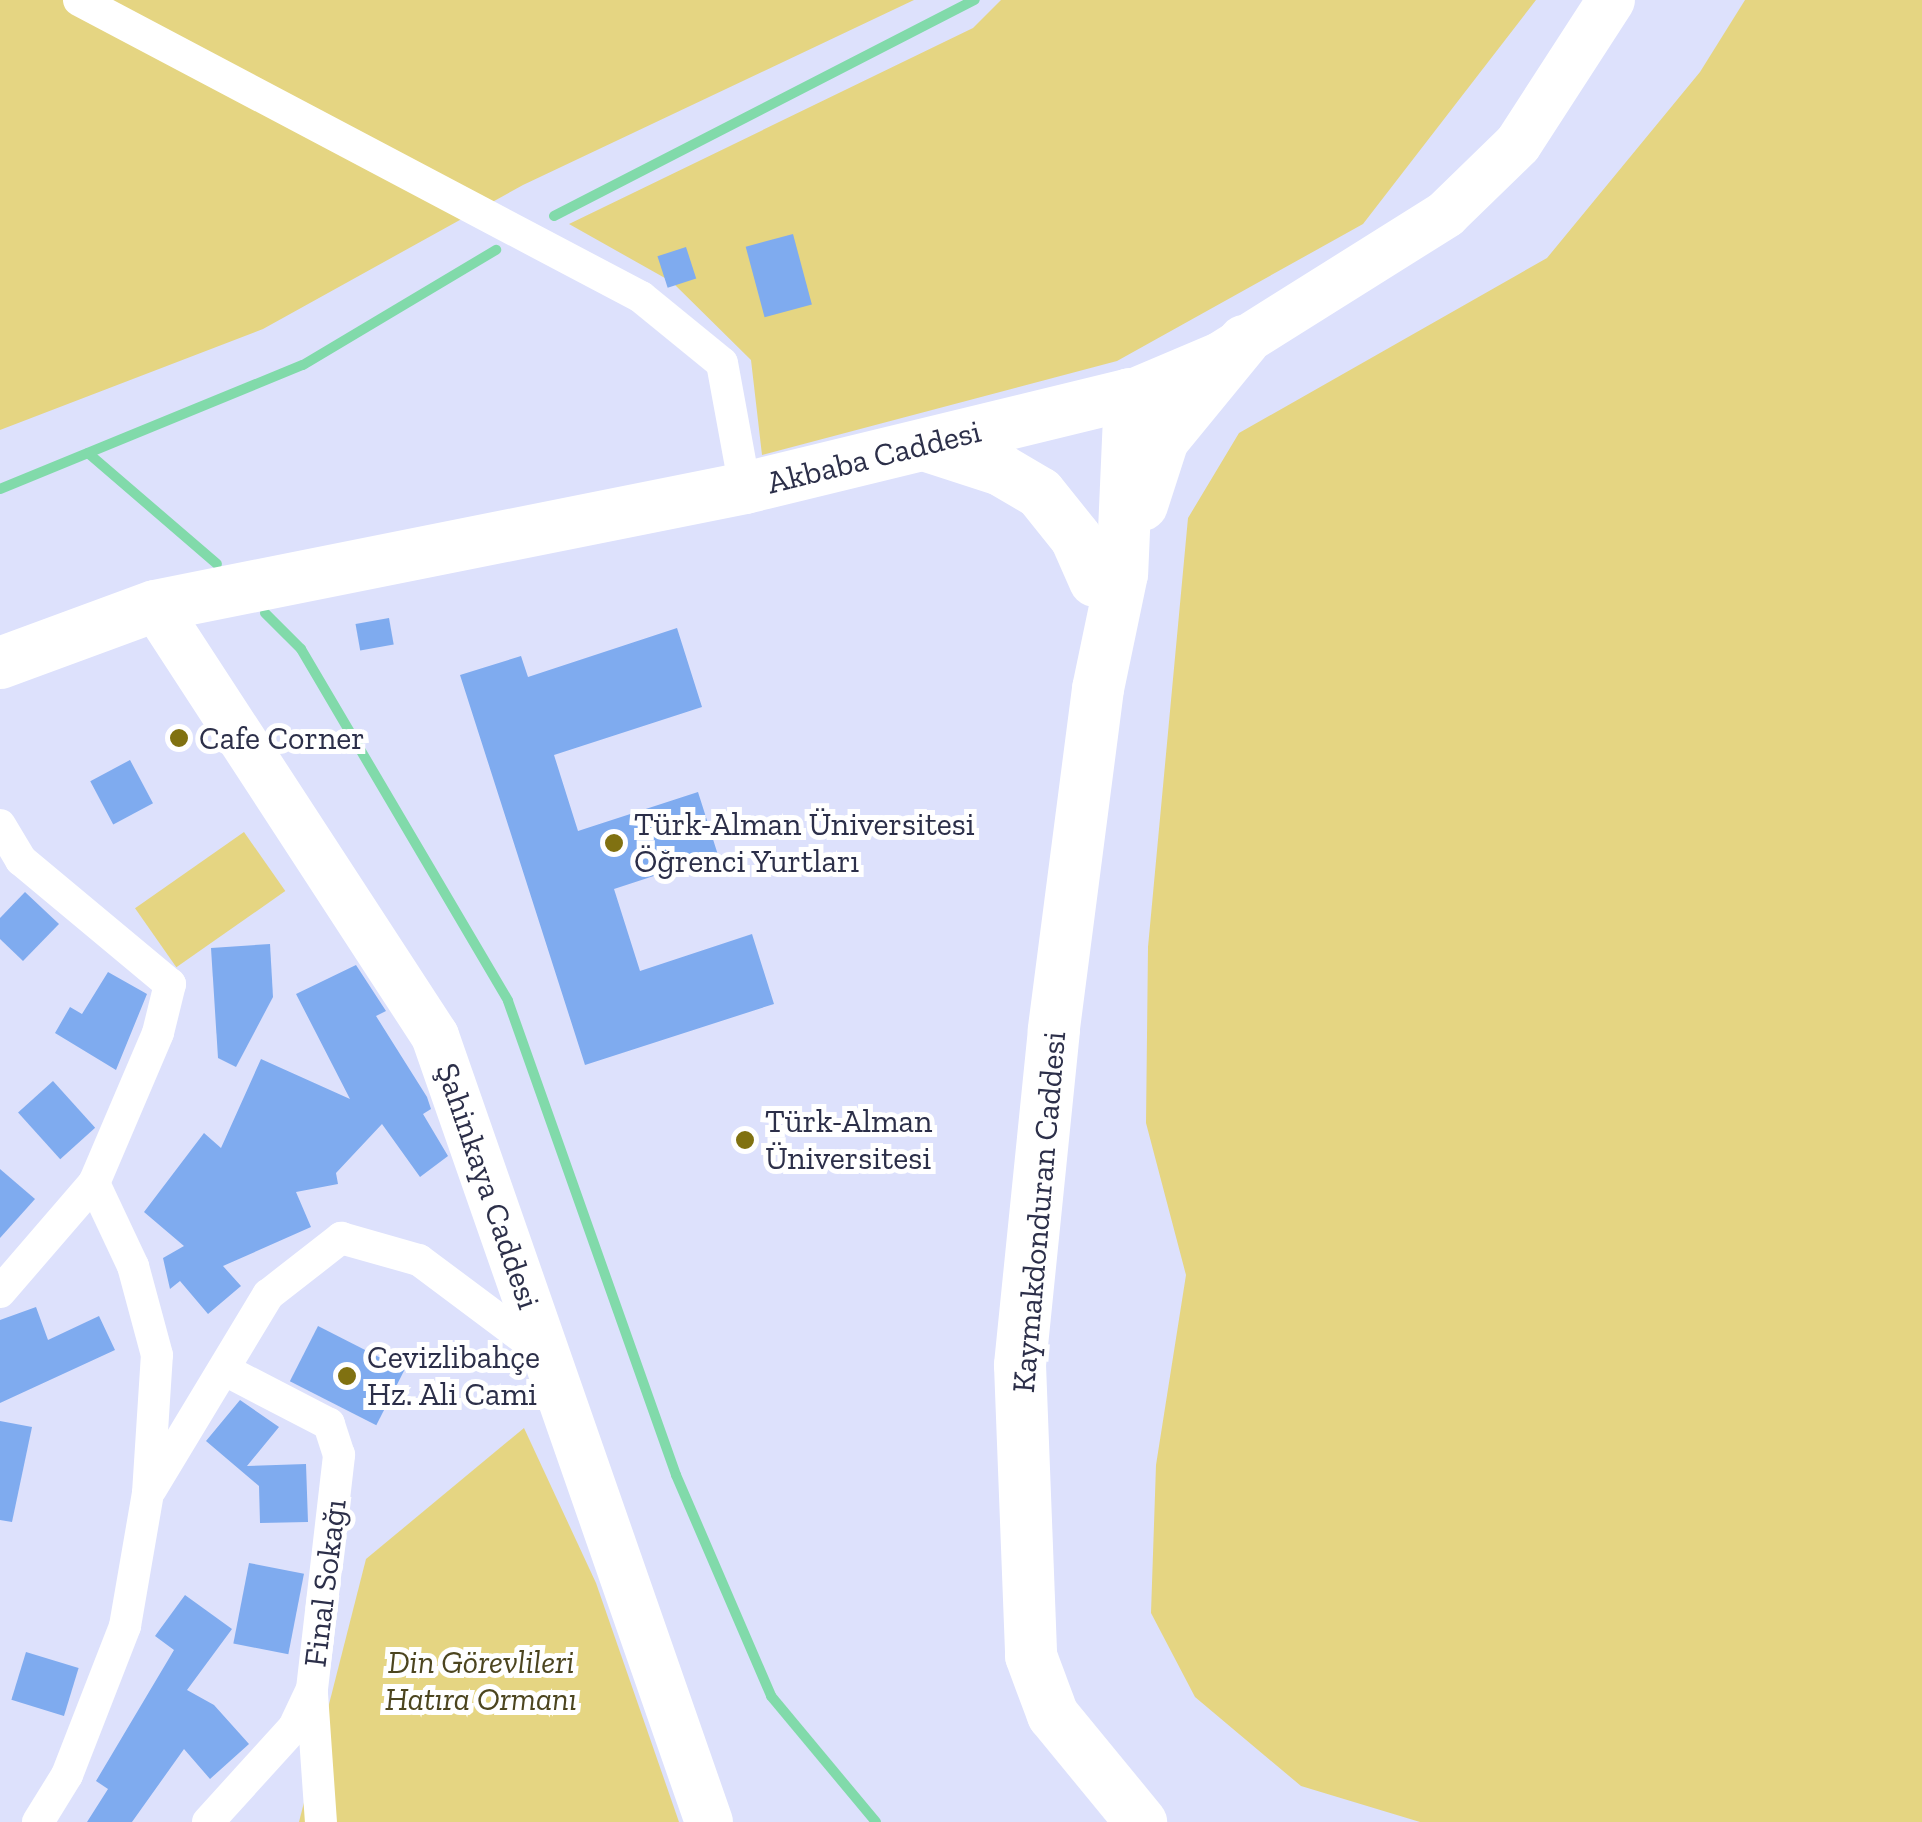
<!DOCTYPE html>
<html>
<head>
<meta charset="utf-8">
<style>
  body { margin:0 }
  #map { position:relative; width:1922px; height:1822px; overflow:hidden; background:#dde1fc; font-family:"Zilla Slab",serif }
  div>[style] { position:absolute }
  .green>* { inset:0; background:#e5d582; transform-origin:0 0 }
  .stream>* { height:10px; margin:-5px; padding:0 5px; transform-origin:5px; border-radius:5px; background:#81daaa }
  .building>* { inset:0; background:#7fabef; transform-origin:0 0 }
  .street>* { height:32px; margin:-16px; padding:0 16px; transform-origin:16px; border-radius:16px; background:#fff }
  .secondary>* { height:48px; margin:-24px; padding:0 24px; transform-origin:24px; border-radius:24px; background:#fff }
  .primary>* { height:52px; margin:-26px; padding:0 26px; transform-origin:26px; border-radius:26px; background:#fff }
  .dots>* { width:28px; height:28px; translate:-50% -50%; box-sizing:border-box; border:5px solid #fff; border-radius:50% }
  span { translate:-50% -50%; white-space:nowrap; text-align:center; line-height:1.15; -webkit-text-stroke:10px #fff; paint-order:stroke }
  .street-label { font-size:32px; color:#2c2f49 }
  .poi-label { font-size:32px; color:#2c2f49 }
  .left { translate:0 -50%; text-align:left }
  .park-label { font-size:32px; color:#4c451f; font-style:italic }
</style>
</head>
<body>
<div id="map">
  <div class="green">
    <div style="clip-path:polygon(0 0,914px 0,523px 185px,263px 329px,0 430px)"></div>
    <div style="clip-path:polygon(1001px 0,1536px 0,1363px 224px,1117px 361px,762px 455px,751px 360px,672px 282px,569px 224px,973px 28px)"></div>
    <div style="clip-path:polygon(1745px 0,1922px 0,1922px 1822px,1420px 1822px,1301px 1786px,1195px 1697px,1151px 1613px,1156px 1465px,1186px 1275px,1146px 1123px,1148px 947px,1188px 518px,1239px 433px,1547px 258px,1700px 72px)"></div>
    <div style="left:244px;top:832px;width:72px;height:133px;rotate:55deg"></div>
    <div style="clip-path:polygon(524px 1428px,596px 1583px,679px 1822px,299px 1822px,366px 1559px)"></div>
  </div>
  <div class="stream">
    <div style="left:554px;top:216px;width:473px;rotate:-27.2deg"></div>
    <div style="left:88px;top:453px;width:170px;rotate:40.7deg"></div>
    <div style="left:0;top:489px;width:327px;rotate:-22.3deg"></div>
    <div style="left:303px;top:365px;width:225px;rotate:-30.8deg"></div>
    <div style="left:265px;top:613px;width:51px;rotate:45deg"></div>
    <div style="left:301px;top:649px;width:408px;rotate:59.5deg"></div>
    <div style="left:508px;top:1001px;width:503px;rotate:70.48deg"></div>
    <div style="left:676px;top:1475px;width:241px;rotate:66.7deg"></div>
    <div style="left:771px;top:1696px;width:164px;rotate:50.2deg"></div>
  </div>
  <div class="building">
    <div style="left:793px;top:234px;width:73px;height:49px;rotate:75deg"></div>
    <div style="left:686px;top:247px;width:33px;height:30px;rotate:72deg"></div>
    <div style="left:389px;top:618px;width:27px;height:34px;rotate:80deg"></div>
    <div style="clip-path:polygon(677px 628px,702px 707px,554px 755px,578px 831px,698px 792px,718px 855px,614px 889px,640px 971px,752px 934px,774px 1004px,585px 1065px,460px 675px,521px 656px,528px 677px)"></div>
    <div style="left:130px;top:760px;width:49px;height:45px;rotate:62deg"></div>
    <div style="clip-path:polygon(25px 892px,59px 924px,23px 961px,0 939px,0 918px)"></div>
    <div style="clip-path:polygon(270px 944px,273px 997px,236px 1067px,218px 1058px,211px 948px)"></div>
    <div style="clip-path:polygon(356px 965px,386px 1011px,376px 1016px,427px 1097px,431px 1109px,423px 1114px,448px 1156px,420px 1177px,382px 1124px,336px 1173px,338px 1184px,296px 1192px,311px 1227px,223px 1266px,241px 1286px,208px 1314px,180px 1281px,170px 1289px,163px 1258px,184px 1246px,144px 1212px,204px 1133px,221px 1148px,261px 1059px,350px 1099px,296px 994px)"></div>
    <div style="clip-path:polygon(108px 972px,147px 994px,116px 1070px,55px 1033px,70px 1007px,82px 1014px)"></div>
    <div style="left:53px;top:1081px;width:63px;height:47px;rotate:48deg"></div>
    <div style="clip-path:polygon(0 1169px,35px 1199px,0 1238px)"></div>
    <div style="clip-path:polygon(36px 1307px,48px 1340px,99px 1316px,115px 1350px,0 1403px,0 1320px)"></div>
    <div style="left:318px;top:1326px;width:97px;height:62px;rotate:27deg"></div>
    <div style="clip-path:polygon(240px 1400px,279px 1427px,247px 1466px,306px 1464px,308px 1522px,260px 1523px,259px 1486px,206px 1441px)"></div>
    <div style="clip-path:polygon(0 1421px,32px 1427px,12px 1522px,0 1520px)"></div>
    <div style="left:249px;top:1563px;width:56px;height:82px;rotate:11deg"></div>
    <div style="clip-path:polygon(185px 1595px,232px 1629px,187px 1690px,214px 1705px,249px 1744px,210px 1779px,184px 1749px,132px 1822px,87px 1822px,108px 1789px,96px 1781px,174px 1650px,155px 1636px)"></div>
    <div style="left:26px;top:1652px;width:55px;height:50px;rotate:17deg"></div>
  </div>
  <div class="street">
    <div style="left:79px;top:0;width:636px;rotate:27.86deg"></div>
    <div style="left:641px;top:297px;width:104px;rotate:39.2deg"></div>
    <div style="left:722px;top:363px;width:127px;rotate:79.6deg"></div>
    <div style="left:0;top:825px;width:41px;rotate:59deg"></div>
    <div style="left:21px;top:860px;width:194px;rotate:39.8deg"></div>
    <div style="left:170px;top:984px;width:50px;rotate:103.8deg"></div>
    <div style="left:158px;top:1033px;width:163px;rotate:113.1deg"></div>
    <div style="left:94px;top:1183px;width:144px;rotate:130.8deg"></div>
    <div style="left:151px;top:1489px;width:227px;rotate:-58.9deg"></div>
    <div style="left:268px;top:1295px;width:93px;rotate:-38deg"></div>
    <div style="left:341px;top:1238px;width:81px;rotate:15.8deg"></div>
    <div style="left:419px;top:1260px;width:154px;rotate:36.8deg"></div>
    <div style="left:312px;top:1694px;width:128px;rotate:86deg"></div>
    <div style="left:38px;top:1822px;width:55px;rotate:-58.3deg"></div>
    <div style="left:67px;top:1775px;width:160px;rotate:-68.7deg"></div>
    <div style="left:125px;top:1626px;width:135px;rotate:-80.2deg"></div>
    <div style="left:148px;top:1493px;width:138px;rotate:-86.3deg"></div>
    <div style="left:157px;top:1355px;width:92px;rotate:-105.1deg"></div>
    <div style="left:133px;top:1266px;width:92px;rotate:-115.2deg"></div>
    <div style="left:208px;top:1822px;width:128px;rotate:-47.8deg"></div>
    <div style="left:294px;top:1727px;width:42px;rotate:-64.7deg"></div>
    <div style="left:312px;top:1689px;width:236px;rotate:-83.4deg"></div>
    <div style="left:339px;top:1455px;width:33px;rotate:-108deg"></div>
    <div style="left:329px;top:1424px;width:117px;rotate:-152.6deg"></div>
  </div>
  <div class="secondary">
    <div style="left:1130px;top:394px;width:98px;rotate:-22.9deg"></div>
    <div style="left:1220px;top:356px;width:267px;rotate:-32.1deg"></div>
    <div style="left:1446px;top:214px;width:100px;rotate:-44.2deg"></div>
    <div style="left:1518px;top:144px;width:171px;rotate:-57.1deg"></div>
    <div style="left:155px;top:606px;width:513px;rotate:56.93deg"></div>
    <div style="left:435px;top:1036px;width:832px;rotate:70.78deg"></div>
  </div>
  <div class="primary">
    <div style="left:924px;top:445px;width:81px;rotate:18deg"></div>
    <div style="left:1001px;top:470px;width:45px;rotate:30.5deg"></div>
    <div style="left:1040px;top:493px;width:58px;rotate:51.3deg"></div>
    <div style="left:1076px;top:538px;width:47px;rotate:66.2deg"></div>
    <div style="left:1142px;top:505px;width:68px;rotate:-72.1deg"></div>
    <div style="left:1163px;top:440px;width:128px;rotate:-50.7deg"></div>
    <div style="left:0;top:663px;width:165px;rotate:-20.2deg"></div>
    <div style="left:155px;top:606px;width:602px;rotate:-11.31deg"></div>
    <div style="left:745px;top:488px;width:396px;rotate:-13.7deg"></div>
    <div style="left:1130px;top:394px;width:180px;rotate:92.5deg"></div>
    <div style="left:1122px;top:574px;width:117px;rotate:101.8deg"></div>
    <div style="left:1098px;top:689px;width:344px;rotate:97.4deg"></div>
    <div style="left:1054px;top:1030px;width:337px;rotate:95.8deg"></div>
    <div style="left:1020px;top:1365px;width:291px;rotate:87.8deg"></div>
    <div style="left:1031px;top:1656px;width:63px;rotate:69.6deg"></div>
    <div style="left:1053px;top:1715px;width:139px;rotate:50.6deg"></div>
  </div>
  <div class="dots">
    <div style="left:179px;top:738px;background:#807111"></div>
    <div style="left:614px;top:843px;background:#807111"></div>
    <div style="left:745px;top:1140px;background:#807111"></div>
    <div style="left:347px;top:1376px;background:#807111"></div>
  </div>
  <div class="street-label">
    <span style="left:874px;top:457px;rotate:-14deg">Akbaba Caddesi</span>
    <span style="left:488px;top:1186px;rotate:71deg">Şahinkaya Caddesi</span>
    <span style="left:1039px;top:1212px;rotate:-85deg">Kaymakdonduran Caddesi</span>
    <span style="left:325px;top:1583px;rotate:-83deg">Final Sokağı</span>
  </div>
  <div class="poi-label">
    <span class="left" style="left:199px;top:738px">Cafe Corner</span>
    <span class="left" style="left:634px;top:843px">Türk-Alman Üniversitesi<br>Öğrenci Yurtları</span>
    <span class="left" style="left:765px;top:1140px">Türk-Alman<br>Üniversitesi</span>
    <span class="left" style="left:367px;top:1376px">Cevizlibahçe<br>Hz. Ali Cami</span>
  </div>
  <div class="park-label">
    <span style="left:481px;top:1681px">Din Görevlileri<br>Hatıra Ormanı</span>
  </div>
</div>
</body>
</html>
